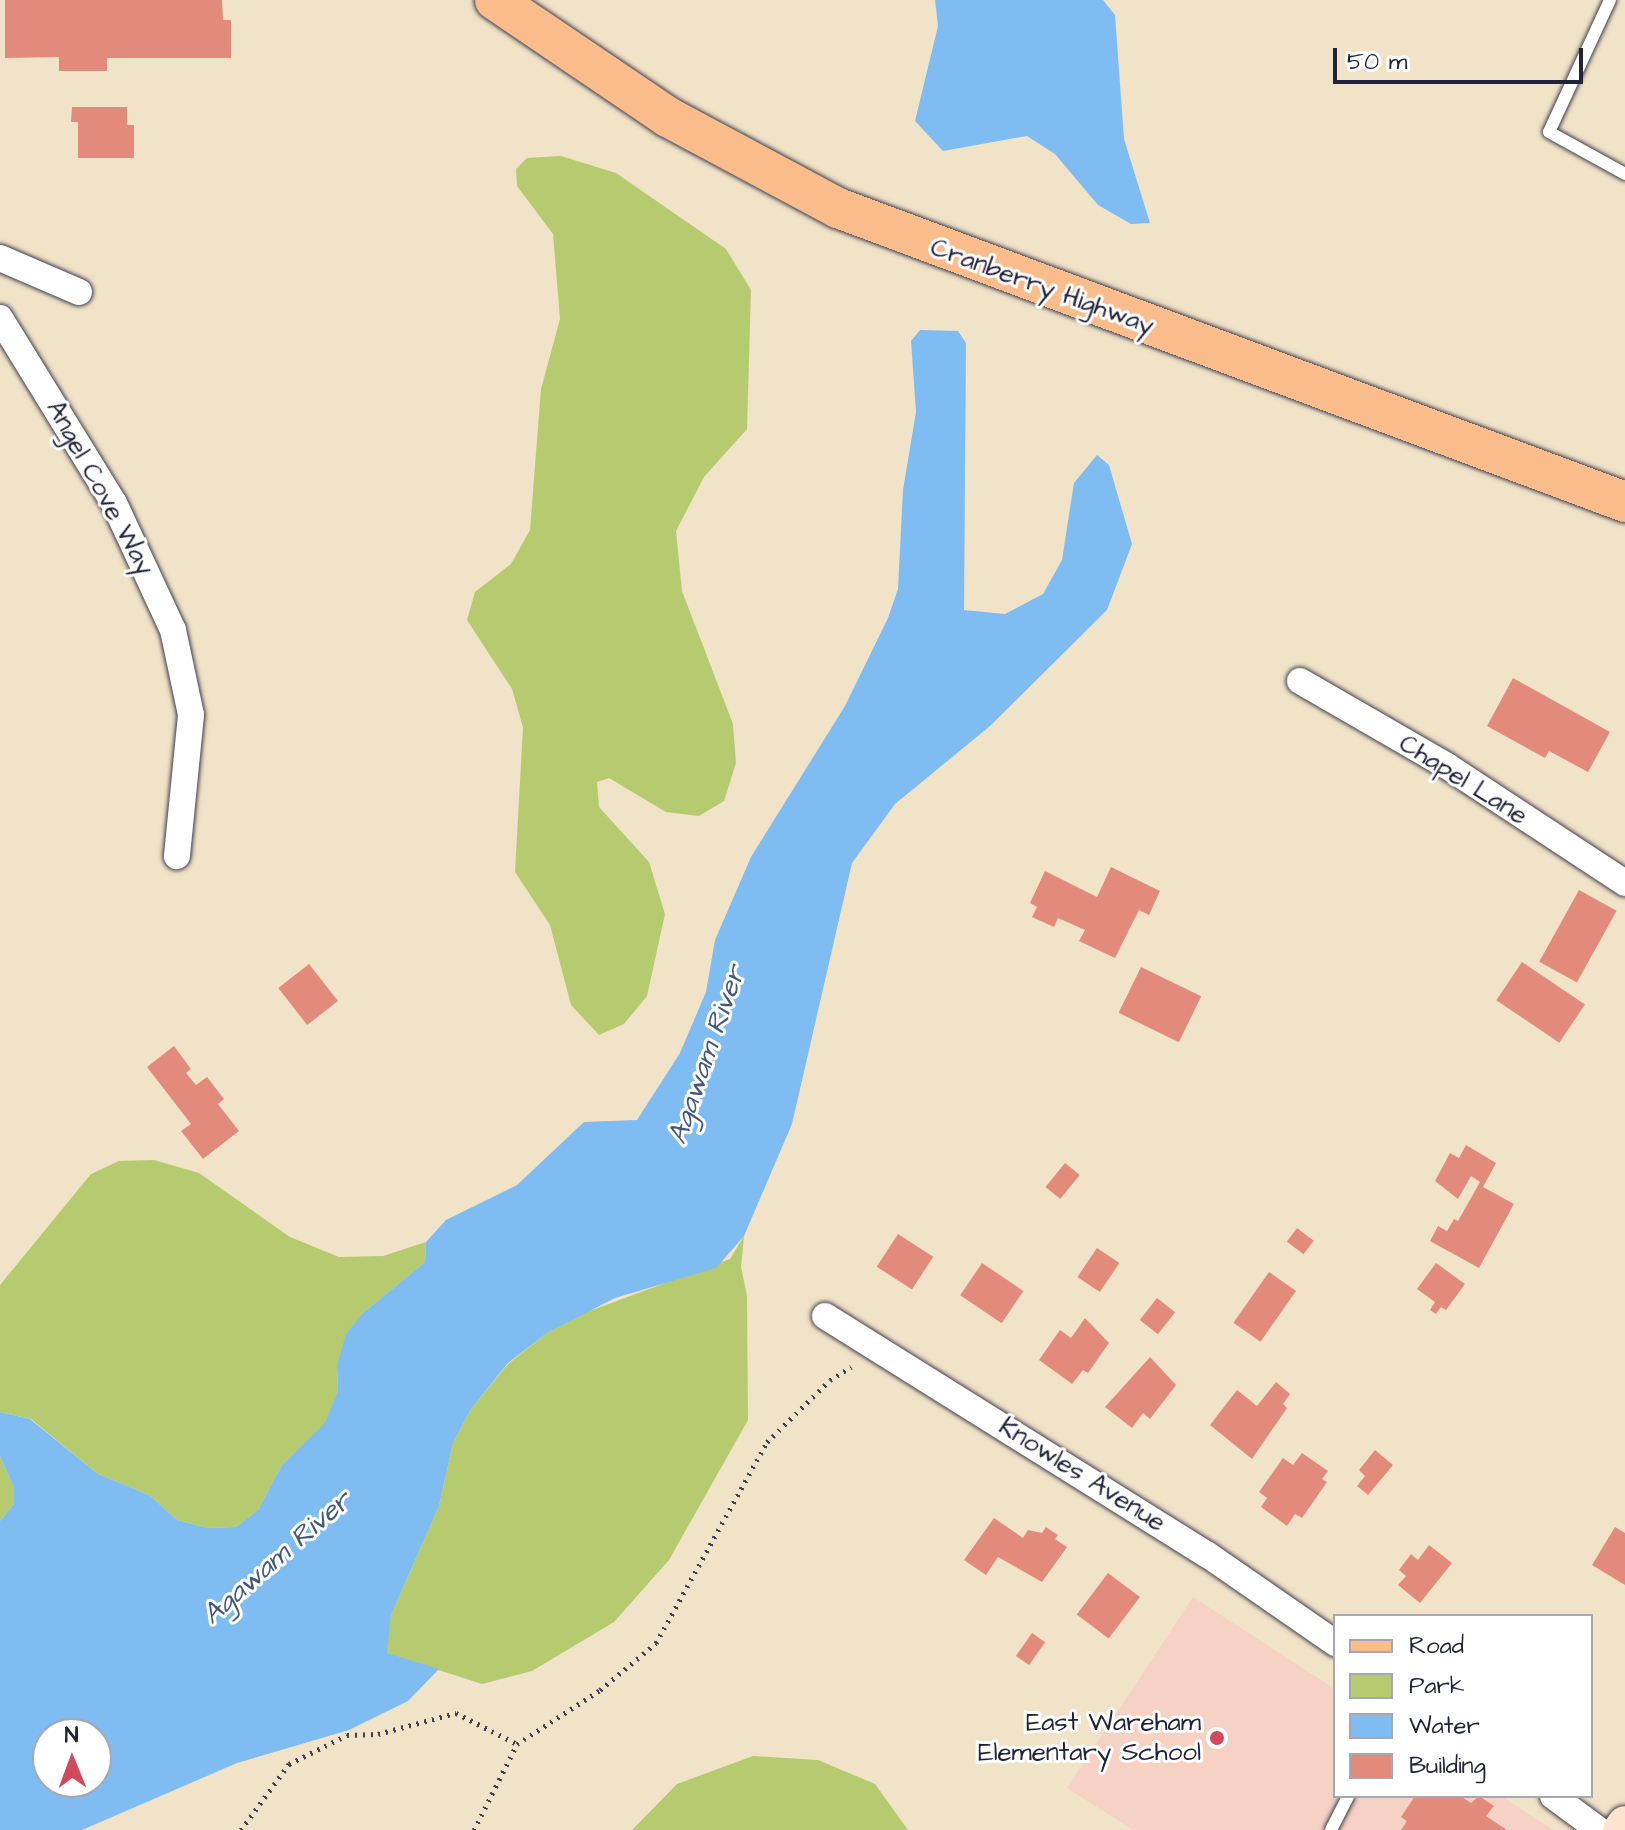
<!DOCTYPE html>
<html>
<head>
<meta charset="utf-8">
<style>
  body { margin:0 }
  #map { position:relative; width:1625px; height:1830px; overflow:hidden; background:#f1e3c7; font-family:"Architects Daughter",sans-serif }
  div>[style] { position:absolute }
  .built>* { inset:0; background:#f5d2c3 }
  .green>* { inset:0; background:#b6cb6f }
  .water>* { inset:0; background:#7ebcf2 }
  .building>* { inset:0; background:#e28b7d; transform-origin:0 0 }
  .path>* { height:5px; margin-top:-2.5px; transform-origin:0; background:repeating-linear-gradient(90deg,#413f50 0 2px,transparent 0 8px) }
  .roads { filter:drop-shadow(0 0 2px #413f50) drop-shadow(0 0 2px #413f50) }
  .lane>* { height:12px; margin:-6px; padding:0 6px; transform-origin:6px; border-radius:6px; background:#fff }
  .street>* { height:26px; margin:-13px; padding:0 13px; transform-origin:13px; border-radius:13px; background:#fff }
  .secondary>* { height:36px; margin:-18px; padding:0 18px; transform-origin:18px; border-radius:18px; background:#fde4d0 }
  .primary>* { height:40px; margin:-20px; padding:0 20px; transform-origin:20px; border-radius:20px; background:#f9bc8a }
  .dots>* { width:22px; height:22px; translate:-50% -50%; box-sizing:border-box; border:4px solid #fff; border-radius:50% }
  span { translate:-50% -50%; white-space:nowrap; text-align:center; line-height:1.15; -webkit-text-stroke:6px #fff; paint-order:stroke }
  .street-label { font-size:26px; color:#22223b }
  .poi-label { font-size:26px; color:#22223b }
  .right { translate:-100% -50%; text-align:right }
  .water-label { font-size:28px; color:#42587b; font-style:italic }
  .legend { position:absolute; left:1333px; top:1614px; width:260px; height:184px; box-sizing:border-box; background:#fff; border:2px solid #a7a7b1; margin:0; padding:10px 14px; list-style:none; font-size:24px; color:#22223b }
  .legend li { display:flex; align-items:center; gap:16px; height:40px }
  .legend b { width:40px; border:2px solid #a7a7b1 }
  .north { position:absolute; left:32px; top:1718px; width:80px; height:80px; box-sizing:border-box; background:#fff; border:2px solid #a7a7b1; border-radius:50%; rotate:359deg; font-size:22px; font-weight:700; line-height:32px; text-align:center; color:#22223b }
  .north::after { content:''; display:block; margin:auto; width:28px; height:36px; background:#d1495b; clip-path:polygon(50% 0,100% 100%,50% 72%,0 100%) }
  .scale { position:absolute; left:1333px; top:48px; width:250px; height:36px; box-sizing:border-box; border:4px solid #22223b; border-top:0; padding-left:10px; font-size:24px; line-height:28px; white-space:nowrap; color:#22223b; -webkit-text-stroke:6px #fff; paint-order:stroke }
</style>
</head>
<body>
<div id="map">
  <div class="built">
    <div style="clip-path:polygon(1193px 1597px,1335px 1689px,1335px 1796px,1501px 1796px,1553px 1830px,1133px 1830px,1067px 1788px)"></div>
  </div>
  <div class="green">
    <div style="clip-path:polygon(561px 156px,616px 173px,726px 249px,751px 290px,747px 429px,704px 477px,676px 531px,682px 591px,733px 724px,736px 763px,724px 801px,699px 816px,666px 812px,609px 778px,597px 782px,599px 807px,649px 862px,665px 914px,647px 996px,624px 1024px,599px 1035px,571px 1005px,550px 925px,515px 872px,523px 727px,512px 689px,467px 620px,475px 592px,511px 564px,530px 530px,541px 389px,560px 319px,553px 234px,517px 186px,516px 169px,527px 158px)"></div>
    <div style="clip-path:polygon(154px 1160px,199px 1173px,290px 1237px,339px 1257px,383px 1256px,426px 1242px,425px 1262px,363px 1313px,337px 1366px,338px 1391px,326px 1423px,282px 1465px,258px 1510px,236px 1527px,208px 1528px,177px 1520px,149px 1495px,98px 1474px,31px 1419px,0 1412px,0 1285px,91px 1174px,119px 1161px)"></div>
    <div style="clip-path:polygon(744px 1236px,741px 1267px,747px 1296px,748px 1420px,669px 1560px,614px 1622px,532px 1671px,482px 1684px,386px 1653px,391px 1615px,439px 1506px,453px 1443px,471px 1409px,508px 1364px,547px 1333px,587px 1312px,730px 1259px)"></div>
    <div style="clip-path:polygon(0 1456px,14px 1488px,14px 1504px,0 1521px)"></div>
    <div style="clip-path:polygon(753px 1756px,818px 1760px,875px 1784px,908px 1830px,632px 1830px,677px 1784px)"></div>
  </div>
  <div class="water">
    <div style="clip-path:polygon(935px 0,1103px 0,1115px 15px,1124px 139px,1150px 223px,1131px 224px,1098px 205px,1055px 154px,1027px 136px,943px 151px,915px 121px,938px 26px)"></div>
    <div style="clip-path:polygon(evenodd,920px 330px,958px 331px,966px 343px,964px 610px,1005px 614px,1043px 594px,1062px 560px,1074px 483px,1097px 455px,1109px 465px,1132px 544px,1107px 610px,990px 726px,895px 804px,852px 863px,792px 1124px,744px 1236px,716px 1268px,615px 1298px,547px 1333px,508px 1363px,471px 1409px,453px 1443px,439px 1506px,391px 1615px,387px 1653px,439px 1669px,408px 1701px,349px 1730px,237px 1763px,82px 1830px,0 1830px,0 1521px,14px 1504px,14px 1488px,0 1456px,0 1412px,30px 1419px,98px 1474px,149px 1495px,177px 1520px,208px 1528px,236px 1527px,258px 1510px,282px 1465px,325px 1423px,338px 1391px,337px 1366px,346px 1334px,363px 1313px,425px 1262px,426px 1242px,446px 1220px,517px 1185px,584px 1122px,637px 1120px,680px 1053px,706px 992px,715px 940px,751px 857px,845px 706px,888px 618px,898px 589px,903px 490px,916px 412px,911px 341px,920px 330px,48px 1734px,96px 1734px,96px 1782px,48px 1782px,48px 1734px)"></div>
  </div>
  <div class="building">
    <div style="clip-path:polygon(5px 0,222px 0,223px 20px,231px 20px,231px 58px,107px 58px,107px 71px,59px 71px,59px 57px,5px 58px)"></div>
    <div style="clip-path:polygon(72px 107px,127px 107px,127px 125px,134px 125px,134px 158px,78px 158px,78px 122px,71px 122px)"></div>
    <div style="clip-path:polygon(1513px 678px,1610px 732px,1588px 772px,1549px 751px,1545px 758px,1487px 726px)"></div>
    <div style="clip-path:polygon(1111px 867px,1160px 891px,1149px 915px,1139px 910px,1115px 958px,1079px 941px,1085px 930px,1058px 918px,1054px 927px,1032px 917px,1037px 907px,1030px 903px,1045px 871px,1097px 897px)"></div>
    <div style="left:1579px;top:890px;width:43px;height:82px;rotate:29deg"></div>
    <div style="left:1522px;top:962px;width:76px;height:46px;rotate:34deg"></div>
    <div style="left:309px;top:964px;width:47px;height:39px;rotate:52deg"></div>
    <div style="left:1141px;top:967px;width:67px;height:51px;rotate:26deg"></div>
    <div style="clip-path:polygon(174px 1046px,191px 1069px,186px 1073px,196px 1085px,207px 1077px,224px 1099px,218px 1104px,239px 1131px,203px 1159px,181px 1131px,191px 1124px,147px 1067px)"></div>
    <div style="clip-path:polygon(1466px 1145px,1496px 1163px,1483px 1187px,1514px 1204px,1479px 1268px,1430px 1241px,1438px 1226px,1447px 1231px,1454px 1219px,1458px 1221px,1480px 1182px,1471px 1176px,1458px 1199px,1435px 1181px,1450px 1153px,1459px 1158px)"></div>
    <div style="left:1065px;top:1163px;width:19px;height:31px;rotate:39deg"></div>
    <div style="left:1297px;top:1228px;width:21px;height:17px;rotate:37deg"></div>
    <div style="left:898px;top:1234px;width:42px;height:39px;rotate:33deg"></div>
    <div style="left:1097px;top:1248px;width:27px;height:35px;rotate:34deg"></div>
    <div style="left:982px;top:1263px;width:50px;height:39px;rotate:34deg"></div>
    <div style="clip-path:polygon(1436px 1263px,1465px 1284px,1446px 1310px,1441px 1307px,1436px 1314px,1430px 1310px,1435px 1302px,1417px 1289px)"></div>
    <div style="left:1269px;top:1272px;width:33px;height:62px;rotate:35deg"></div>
    <div style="left:1157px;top:1298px;width:23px;height:28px;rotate:38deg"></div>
    <div style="clip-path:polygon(1085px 1318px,1109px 1343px,1088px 1373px,1083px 1370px,1072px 1384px,1039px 1360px,1060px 1330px,1071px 1338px)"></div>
    <div style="clip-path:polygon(1150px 1357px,1176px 1385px,1150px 1419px,1143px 1413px,1132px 1428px,1105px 1407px)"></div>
    <div style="clip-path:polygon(1276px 1382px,1290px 1394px,1283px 1404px,1287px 1408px,1252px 1459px,1210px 1425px,1237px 1390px,1257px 1406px)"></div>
    <div style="clip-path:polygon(1375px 1450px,1393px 1465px,1368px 1495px,1357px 1486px,1365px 1476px,1359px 1470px)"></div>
    <div style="clip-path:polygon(1302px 1453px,1328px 1471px,1322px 1479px,1327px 1482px,1302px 1518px,1295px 1514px,1287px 1526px,1261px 1507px,1267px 1498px,1259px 1492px,1283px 1458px,1293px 1465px)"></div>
    <div style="clip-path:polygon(994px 1518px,1023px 1538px,1028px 1530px,1042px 1533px,1046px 1527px,1058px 1535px,1055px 1539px,1067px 1547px,1042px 1582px,998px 1557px,986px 1575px,964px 1560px)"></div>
    <div style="clip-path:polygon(1615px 1527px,1625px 1533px,1625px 1585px,1592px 1565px)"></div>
    <div style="clip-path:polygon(1429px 1545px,1452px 1563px,1420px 1603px,1398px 1585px,1406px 1576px,1399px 1570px,1411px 1554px,1418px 1560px)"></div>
    <div style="left:1108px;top:1573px;width:40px;height:52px;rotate:37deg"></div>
    <div style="left:1032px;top:1633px;width:16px;height:28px;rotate:35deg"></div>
    <div style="clip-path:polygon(1415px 1796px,1460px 1796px,1471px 1803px,1479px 1796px,1494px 1806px,1486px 1816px,1507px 1830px,1401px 1830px,1407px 1821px,1401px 1817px)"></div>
  </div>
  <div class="path">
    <div style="left:241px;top:1830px;width:82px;rotate:-54deg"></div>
    <div style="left:289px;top:1764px;width:65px;rotate:-26.6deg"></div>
    <div style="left:347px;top:1735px;width:31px;rotate:-2deg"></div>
    <div style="left:378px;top:1734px;width:81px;rotate:-15.1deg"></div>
    <div style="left:456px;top:1713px;width:68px;rotate:26.9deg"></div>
    <div style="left:474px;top:1830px;width:96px;rotate:-63.4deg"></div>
    <div style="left:517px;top:1744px;width:99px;rotate:-33deg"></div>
    <div style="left:600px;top:1690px;width:73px;rotate:-40deg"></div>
    <div style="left:656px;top:1643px;width:230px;rotate:-61.1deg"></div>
    <div style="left:767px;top:1442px;width:88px;rotate:-44.5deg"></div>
    <div style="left:830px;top:1380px;width:25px;rotate:-32deg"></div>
  </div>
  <div class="roads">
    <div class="lane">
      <div style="left:1610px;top:0;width:145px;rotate:114.8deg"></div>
      <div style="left:1549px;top:132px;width:87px;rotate:28.9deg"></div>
      <div style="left:1331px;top:1830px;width:38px;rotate:-63deg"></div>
    </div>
    <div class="street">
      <div style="left:0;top:258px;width:86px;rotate:23.3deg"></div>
      <div style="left:0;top:318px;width:217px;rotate:58.4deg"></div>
      <div style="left:114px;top:503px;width:140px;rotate:65.1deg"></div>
      <div style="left:173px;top:630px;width:87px;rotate:78deg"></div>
      <div style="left:191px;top:715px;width:142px;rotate:95.7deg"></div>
      <div style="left:1300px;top:681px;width:170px;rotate:30deg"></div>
      <div style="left:1447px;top:766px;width:213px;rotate:33.3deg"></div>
      <div style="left:825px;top:1316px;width:451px;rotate:32deg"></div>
      <div style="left:1208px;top:1555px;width:155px;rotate:34.7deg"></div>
      <div style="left:1553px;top:1796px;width:57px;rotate:36.5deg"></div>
    </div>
    <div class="secondary">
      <div style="left:1621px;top:1830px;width:7px;rotate:-56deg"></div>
    </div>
    <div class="primary">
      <div style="left:495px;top:0;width:209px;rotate:34.1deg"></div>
      <div style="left:668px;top:117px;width:193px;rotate:28.2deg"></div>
      <div style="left:838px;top:208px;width:840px;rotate:20.48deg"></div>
    </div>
  </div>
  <div class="dots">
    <div style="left:1217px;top:1738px;background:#d1495b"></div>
  </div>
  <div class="street-label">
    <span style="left:1042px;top:287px;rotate:20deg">Cranberry Highway</span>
    <span style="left:100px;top:488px;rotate:61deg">Angel Cove Way</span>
    <span style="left:1463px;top:780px;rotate:32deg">Chapel Lane</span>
    <span style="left:1082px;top:1475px;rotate:32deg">Knowles Avenue</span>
  </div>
  <div class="poi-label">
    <span class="right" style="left:1201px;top:1738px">East Wareham<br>Elementary School</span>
  </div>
  <div class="water-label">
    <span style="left:707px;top:1055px;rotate:-71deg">Agawam River</span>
    <span style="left:277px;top:1558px;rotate:-41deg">Agawam River</span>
  </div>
  <ul class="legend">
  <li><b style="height:10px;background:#f9bc8a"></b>Road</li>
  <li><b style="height:22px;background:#b6cb6f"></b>Park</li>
  <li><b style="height:22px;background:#7ebcf2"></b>Water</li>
  <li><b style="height:22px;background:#e28b7d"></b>Building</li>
  </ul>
  <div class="north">N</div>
  <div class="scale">50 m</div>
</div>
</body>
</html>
